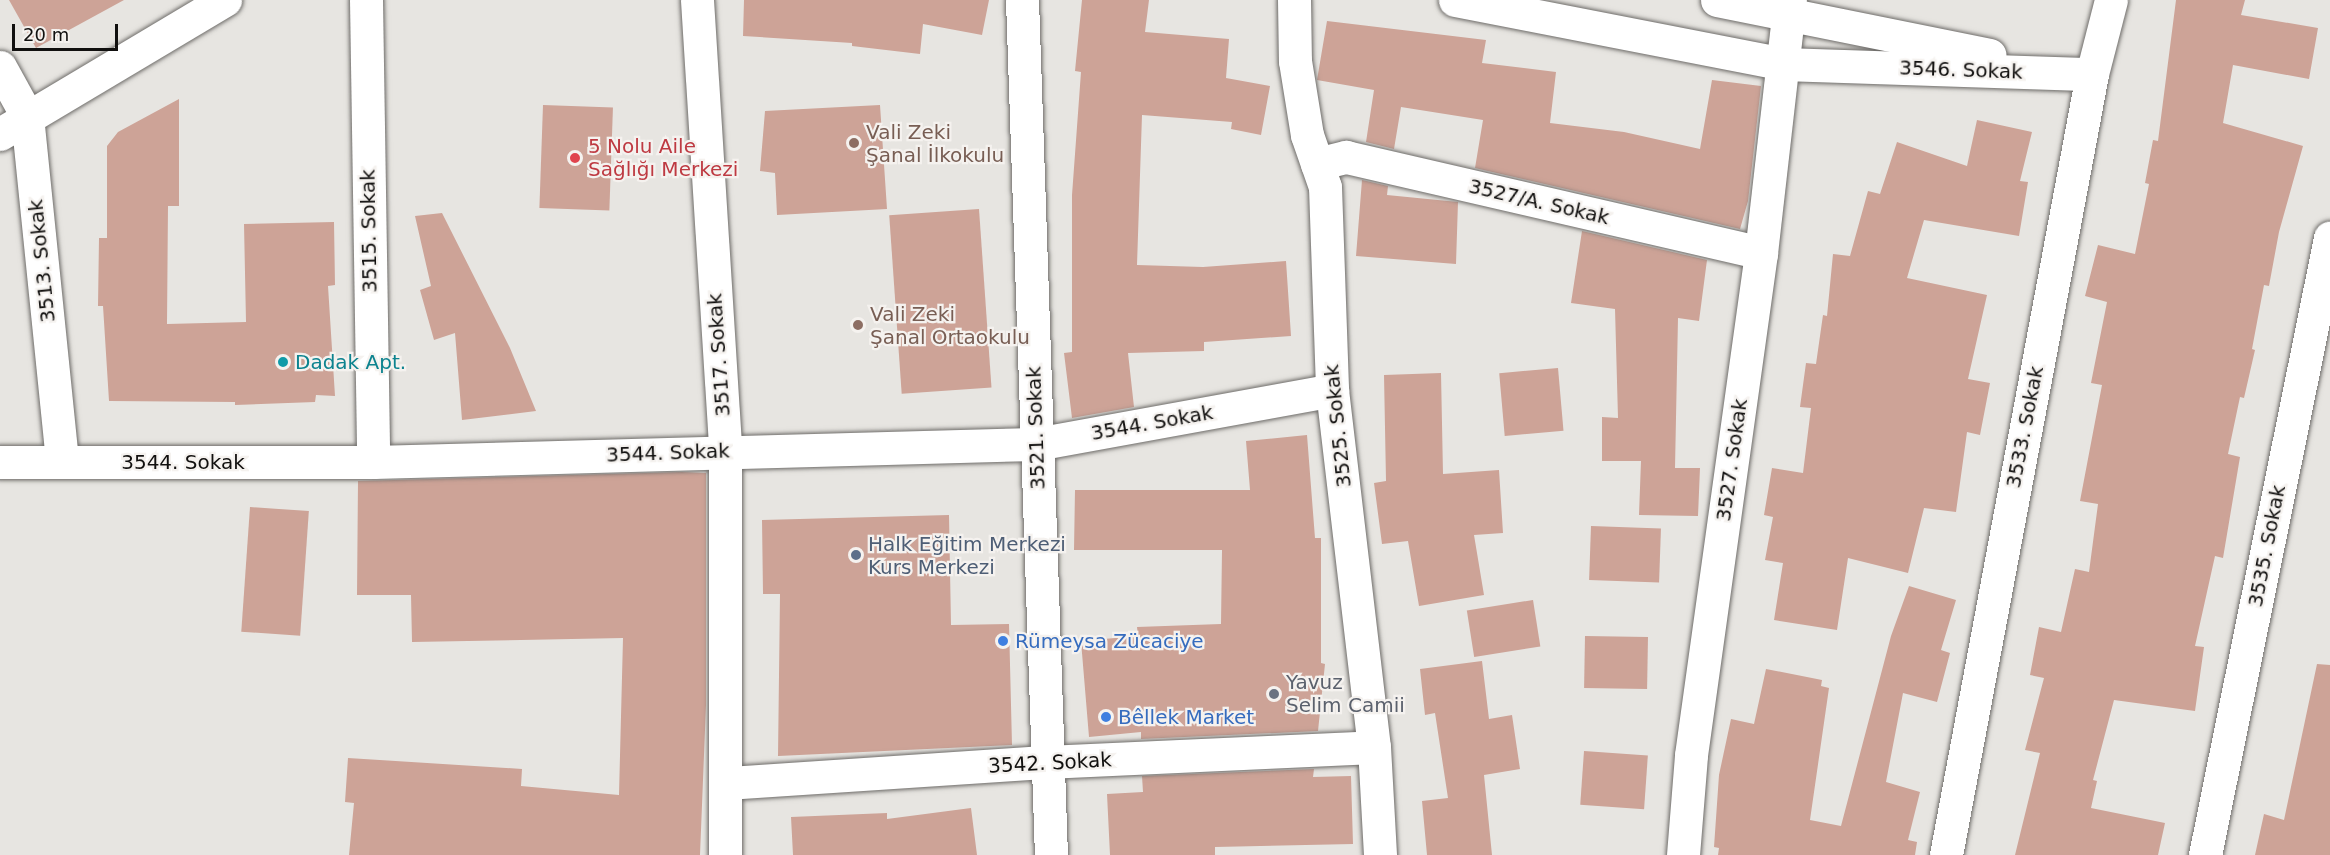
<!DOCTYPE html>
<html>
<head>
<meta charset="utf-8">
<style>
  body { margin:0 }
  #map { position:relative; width:2330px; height:855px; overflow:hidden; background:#e7e5e1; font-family:"DejaVu Sans",sans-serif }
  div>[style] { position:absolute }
  .building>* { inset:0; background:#cda397; transform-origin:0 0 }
  .roads { filter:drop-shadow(0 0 2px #6e6c69) drop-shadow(0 0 2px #6e6c69) }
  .minor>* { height:33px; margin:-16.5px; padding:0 16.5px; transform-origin:16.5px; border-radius:16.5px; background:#fff }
  .major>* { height:33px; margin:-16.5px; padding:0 16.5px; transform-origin:16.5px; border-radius:16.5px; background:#fff }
  .dots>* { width:16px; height:16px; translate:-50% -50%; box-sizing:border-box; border:3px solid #f5f2ef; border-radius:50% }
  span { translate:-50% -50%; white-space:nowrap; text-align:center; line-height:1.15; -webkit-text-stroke:4.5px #f5f2ef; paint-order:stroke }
  .street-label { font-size:20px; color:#11100f }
  .education-label { font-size:20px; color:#785e54 }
  .left { translate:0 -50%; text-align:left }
  .health-label { font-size:20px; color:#be3a42 }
  .culture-label { font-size:20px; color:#0d838f }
  .service-label { font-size:20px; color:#4e5e75 }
  .shop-label { font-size:20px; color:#366cbe }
  .worship-label { font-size:20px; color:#5b616d }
  .scale { position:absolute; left:12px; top:24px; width:106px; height:27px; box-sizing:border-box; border:3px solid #11100f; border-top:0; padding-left:8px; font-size:18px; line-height:21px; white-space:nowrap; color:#11100f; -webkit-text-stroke:4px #f5f2ef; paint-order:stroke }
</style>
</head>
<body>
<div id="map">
  <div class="building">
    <div style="clip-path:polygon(9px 0,124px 0,36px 48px)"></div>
    <div style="clip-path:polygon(744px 0,989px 0,982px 35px,923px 24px,920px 54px,852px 46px,852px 43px,743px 36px)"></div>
    <div style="clip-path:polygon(1082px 0,1149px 0,1145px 32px,1229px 39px,1226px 78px,1270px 86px,1261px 135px,1231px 129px,1232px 122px,1142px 115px,1137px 265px,1203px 267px,1286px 261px,1291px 336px,1204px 342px,1204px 351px,1128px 353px,1134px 407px,1072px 418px,1064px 353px,1072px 352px,1072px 195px,1081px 72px,1075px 71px)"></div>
    <div style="clip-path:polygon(2176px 0,2245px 0,2241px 15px,2318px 28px,2309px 79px,2233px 65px,2223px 123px,2303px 146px,2279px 232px,2269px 286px,2264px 285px,2252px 349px,2255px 350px,2244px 398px,2240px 397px,2228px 454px,2240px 457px,2223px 558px,2215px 556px,2195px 646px,2204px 647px,2195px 711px,2114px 700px,2093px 780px,2097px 781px,2091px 808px,2165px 823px,2158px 855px,2015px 855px,2040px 753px,2025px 750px,2044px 678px,2030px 675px,2039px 627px,2061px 632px,2075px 569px,2089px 572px,2098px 504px,2080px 501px,2102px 385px,2091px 383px,2107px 302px,2085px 296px,2098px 245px,2135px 254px,2149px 184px,2145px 183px,2153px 140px,2158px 141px)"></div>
    <div style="clip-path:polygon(1327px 21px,1486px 40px,1482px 63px,1556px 72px,1550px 123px,1624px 132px,1700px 149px,1712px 80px,1761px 86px,1748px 201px,1740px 229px,1475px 168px,1483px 120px,1401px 107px,1394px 149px,1366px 142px,1374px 90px,1317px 80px)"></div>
    <div style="clip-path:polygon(179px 99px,179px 206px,168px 206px,167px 324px,246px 322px,244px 224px,334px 222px,335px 285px,328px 286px,335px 396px,316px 395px,315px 402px,235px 405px,235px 402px,109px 401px,103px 306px,98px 306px,99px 238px,107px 238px,107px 146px,118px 132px)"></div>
    <div style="left:543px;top:105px;width:70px;height:103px;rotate:2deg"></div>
    <div style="clip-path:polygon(880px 105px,887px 209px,777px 215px,775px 173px,760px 171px,765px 111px)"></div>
    <div style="clip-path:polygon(1977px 120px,2032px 132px,2020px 181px,2028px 182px,2019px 236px,1924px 220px,1907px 278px,1987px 295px,1968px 379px,1990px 383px,1980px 435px,1967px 432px,1956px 512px,1924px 508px,1908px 573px,1848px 558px,1837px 630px,1774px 620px,1783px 563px,1765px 560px,1773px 517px,1764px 515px,1772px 468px,1803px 473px,1811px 408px,1800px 407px,1806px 363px,1816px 364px,1823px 315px,1827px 316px,1833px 254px,1850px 256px,1868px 191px,1880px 194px,1897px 142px,1967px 166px)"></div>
    <div style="clip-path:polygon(1362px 180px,1388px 186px,1387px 195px,1458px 202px,1456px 264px,1356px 256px)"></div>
    <div style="left:979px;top:209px;width:179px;height:90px;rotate:86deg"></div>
    <div style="clip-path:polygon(442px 213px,510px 348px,536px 411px,462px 420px,455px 333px,434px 340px,420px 290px,431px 286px,415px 216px)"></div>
    <div style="clip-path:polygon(1582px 231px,1707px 260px,1699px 321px,1678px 318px,1675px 468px,1700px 468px,1698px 516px,1639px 515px,1641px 461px,1602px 461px,1602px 417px,1618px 418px,1615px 309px,1571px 303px)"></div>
    <div style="left:1558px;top:368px;width:63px;height:59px;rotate:85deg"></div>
    <div style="clip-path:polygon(1441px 373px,1443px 474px,1499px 470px,1503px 533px,1474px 535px,1484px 595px,1419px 606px,1408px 541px,1382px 544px,1374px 483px,1386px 481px,1384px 375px)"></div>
    <div style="clip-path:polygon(1307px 435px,1315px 538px,1321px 538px,1321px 663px,1325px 664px,1318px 731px,1141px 739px,1141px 732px,1089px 737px,1081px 641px,1138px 636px,1137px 627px,1221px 624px,1222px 550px,1074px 550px,1075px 490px,1250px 490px,1246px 441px)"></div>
    <div style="clip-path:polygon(682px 472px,706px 473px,706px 705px,700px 855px,349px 855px,354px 803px,345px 802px,348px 758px,522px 769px,521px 786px,619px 795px,623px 638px,412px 642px,411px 595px,357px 595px,358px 481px)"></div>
    <div style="left:250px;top:507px;width:59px;height:125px;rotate:4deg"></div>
    <div style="clip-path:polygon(949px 515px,951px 625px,1009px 624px,1012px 745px,778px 756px,780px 594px,763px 594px,762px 520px)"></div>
    <div style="left:1591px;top:526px;width:70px;height:54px;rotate:2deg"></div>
    <div style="clip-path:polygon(1909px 586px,1956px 600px,1941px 650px,1950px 653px,1937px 702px,1903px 693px,1886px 782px,1920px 792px,1908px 840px,1917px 842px,1915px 855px,1718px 855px,1719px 848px,1714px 847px,1719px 775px,1731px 719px,1754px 724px,1766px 669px,1822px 680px,1821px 686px,1829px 688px,1810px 820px,1841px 826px,1891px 636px)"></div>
    <div style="left:1533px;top:600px;width:47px;height:67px;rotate:81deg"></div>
    <div style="left:1585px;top:636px;width:63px;height:52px;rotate:1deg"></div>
    <div style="clip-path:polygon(1482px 661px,1489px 719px,1512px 715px,1520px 769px,1484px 775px,1492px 855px,1427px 855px,1422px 801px,1448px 798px,1435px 713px,1425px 715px,1420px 669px)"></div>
    <div style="clip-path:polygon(2317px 664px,2330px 665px,2330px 855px,2255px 855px,2264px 814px,2284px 820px)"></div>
    <div style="left:1584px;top:751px;width:64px;height:54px;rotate:4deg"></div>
    <div style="clip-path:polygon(1314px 769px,1313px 777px,1351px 776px,1353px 844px,1215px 847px,1215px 855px,1110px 855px,1107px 794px,1143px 792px,1142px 776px)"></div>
    <div style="clip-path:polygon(971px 808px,977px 855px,793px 855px,791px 817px,887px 813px,887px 819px)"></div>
  </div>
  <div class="roads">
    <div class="minor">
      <div style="left:366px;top:0;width:462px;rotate:89.1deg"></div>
      <div style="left:697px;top:0;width:452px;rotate:86.4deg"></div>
      <div style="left:725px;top:451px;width:404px;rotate:90deg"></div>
      <div style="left:1022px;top:0;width:855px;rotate:88.06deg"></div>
      <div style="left:1294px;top:0;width:61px;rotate:89.1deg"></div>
      <div style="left:1295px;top:61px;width:75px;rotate:80.8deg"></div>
      <div style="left:1307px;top:135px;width:55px;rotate:70.9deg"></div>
      <div style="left:1325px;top:187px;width:203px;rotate:88deg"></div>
      <div style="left:1332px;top:390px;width:359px;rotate:83.3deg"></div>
      <div style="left:1374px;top:747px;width:108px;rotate:86.8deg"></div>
      <div style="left:1455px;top:0;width:334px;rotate:11deg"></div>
      <div style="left:1783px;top:64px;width:309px;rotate:1.9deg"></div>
      <div style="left:1717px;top:0;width:278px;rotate:11.4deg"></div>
      <div style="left:0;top:67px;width:56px;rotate:61.1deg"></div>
      <div style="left:27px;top:116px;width:347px;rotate:84.2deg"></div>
      <div style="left:1317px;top:164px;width:30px;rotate:-14deg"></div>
      <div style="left:1346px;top:157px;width:426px;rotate:13deg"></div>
      <div style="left:0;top:462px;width:373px"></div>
      <div style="left:373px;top:462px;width:663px;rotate:-1.56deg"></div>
      <div style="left:1036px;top:444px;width:301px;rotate:-10.3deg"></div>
      <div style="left:727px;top:783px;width:320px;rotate:-3.8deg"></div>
      <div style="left:1046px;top:762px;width:328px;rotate:-2.6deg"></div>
      <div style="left:1683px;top:855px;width:100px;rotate:-85.4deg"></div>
      <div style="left:1691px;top:755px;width:507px;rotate:-82.06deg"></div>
      <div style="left:1761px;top:253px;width:255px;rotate:-83.5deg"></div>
      <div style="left:1946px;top:855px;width:795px;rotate:-79.41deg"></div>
      <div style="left:2092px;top:74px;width:76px;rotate:-75.6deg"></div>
      <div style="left:2205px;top:855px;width:630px;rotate:-78.55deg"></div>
    </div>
    <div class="major">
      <div style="left:0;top:134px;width:262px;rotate:-30.8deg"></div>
    </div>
  </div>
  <div class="dots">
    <div style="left:854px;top:143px;background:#8d6e63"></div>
    <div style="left:575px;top:158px;background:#e0444e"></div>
    <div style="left:858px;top:325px;background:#8d6e63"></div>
    <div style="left:283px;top:362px;background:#0f9aa8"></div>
    <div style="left:856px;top:555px;background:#5c6f8a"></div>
    <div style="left:1003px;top:641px;background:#3f7fe0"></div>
    <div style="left:1274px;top:694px;background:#6b7280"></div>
    <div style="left:1106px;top:717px;background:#3f7fe0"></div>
  </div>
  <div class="street-label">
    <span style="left:1961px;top:70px;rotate:2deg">3546. Sokak</span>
    <span style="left:1539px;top:202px;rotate:13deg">3527/A. Sokak</span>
    <span style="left:369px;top:231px;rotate:-91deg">3515. Sokak</span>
    <span style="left:42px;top:261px;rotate:-96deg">3513. Sokak</span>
    <span style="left:719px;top:355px;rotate:-94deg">3517. Sokak</span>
    <span style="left:1152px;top:423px;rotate:-10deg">3544. Sokak</span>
    <span style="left:1338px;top:426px;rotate:-96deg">3525. Sokak</span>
    <span style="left:2025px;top:427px;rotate:-79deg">3533. Sokak</span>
    <span style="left:1036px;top:428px;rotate:-92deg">3521. Sokak</span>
    <span style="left:668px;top:453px;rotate:-2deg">3544. Sokak</span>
    <span style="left:1732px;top:460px;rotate:-82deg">3527. Sokak</span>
    <span style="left:183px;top:462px">3544. Sokak</span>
    <span style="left:2267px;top:546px;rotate:-79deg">3535. Sokak</span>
    <span style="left:1050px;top:763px;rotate:-3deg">3542. Sokak</span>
  </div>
  <div class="education-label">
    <span class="left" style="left:866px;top:144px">Vali Zeki<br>Şanal İlkokulu</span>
    <span class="left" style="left:870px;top:326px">Vali Zeki<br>Şanal Ortaokulu</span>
  </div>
  <div class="health-label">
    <span class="left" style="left:588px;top:158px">5 Nolu Aile<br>Sağlığı Merkezi</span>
  </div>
  <div class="culture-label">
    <span class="left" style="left:295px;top:362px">Dadak Apt.</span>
  </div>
  <div class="service-label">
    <span class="left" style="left:868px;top:556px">Halk Eğitim Merkezi<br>Kurs Merkezi</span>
  </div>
  <div class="shop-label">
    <span class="left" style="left:1015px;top:641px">Rümeysa Zücaciye</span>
    <span class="left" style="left:1118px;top:717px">Bêllek Market</span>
  </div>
  <div class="worship-label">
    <span class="left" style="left:1286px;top:694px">Yavuz<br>Selim Camii</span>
  </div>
  <div class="scale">20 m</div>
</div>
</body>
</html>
